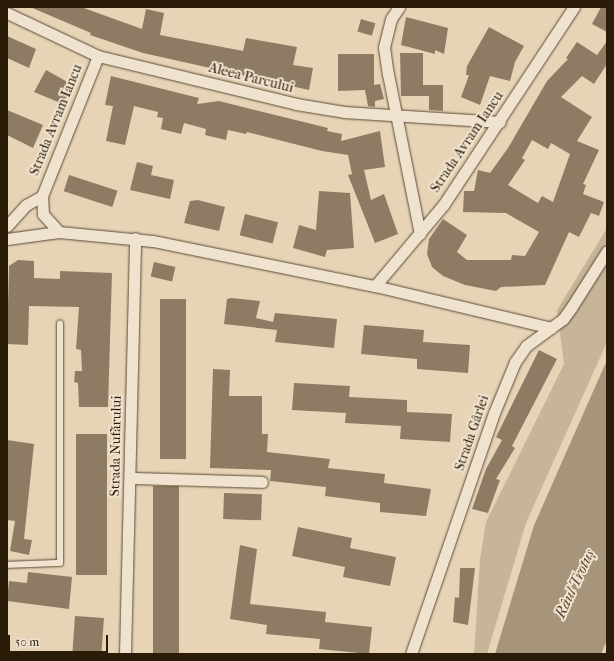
<!DOCTYPE html>
<html>
<head>
<meta charset="utf-8">
<style>
  body { margin:0 }
  #map { position:relative; width:614px; height:661px; overflow:hidden; background:#e7d4b7; font-family:"IM FELL French Canon",serif }
  div>[style] { position:absolute }
  .green>* { inset:0; background:#c7b599 }
  .water>* { inset:0; background:#a7957b }
  .pier>* { inset:0; background:#e7d4b7 }
  .building>* { inset:0; background:#8d7c63; transform-origin:0 0 }
  .roads { filter:drop-shadow(0 0 1px #5a4a33) drop-shadow(0 0 1px #5a4a33) }
  .lane>* { height:5.5px; margin:-2.75px; padding:0 2.75px; transform-origin:2.75px; border-radius:2.75px; background:#efe3d0 }
  .street>* { height:11px; margin:-5.5px; padding:0 5.5px; transform-origin:5.5px; border-radius:5.5px; background:#efe3d0 }
  span { translate:-50% -50%; white-space:nowrap; text-align:center; line-height:1.15; -webkit-text-stroke:4px #efe3d0; paint-order:stroke }
  .street-label { font-size:14px; color:#2b1c07 }
  .water-label { font-size:15px; color:#564630; font-style:italic }
  .frame { position:absolute; inset:0; border:8px solid #2b1c07; pointer-events:none }
  .scale { position:absolute; left:8px; top:635px; width:100px; height:18px; box-sizing:border-box; border:2px solid #2b1c07; border-top:0; padding-left:5px; font-size:12px; line-height:14px; white-space:nowrap; color:#2b1c07; -webkit-text-stroke:3px #efe3d0; paint-order:stroke }
</style>
</head>
<body>
<div id="map">
  <div class="green">
    <div style="clip-path:polygon(607px 228px,607px 342px,526px 523px,487px 654px,474px 654px,480px 559px,486px 522px,564px 364px,557px 310px)"></div>
  </div>
  <div class="water">
    <div style="clip-path:polygon(607px 360px,607px 640px,601px 654px,495px 654px,534px 525px)"></div>
  </div>
  <div class="pier">
    <div style="clip-path:polygon(607px 358px,534px 525px,493px 654px,532px 524px)"></div>
  </div>
  <div class="building">
    <div style="clip-path:polygon(30px 7px,81px 7px,142px 29px,146px 9px,164px 13px,160px 35px,243px 51px,246px 38px,297px 47px,293px 65px,313px 68px,309px 90px,143px 53px,90px 35px,91px 33px)"></div>
    <div style="clip-path:polygon(601px 7px,607px 7px,607px 32px,592px 24px)"></div>
    <div style="clip-path:polygon(406px 17px,448px 28px,444px 54px,435px 50px,435px 54px,401px 45px)"></div>
    <div style="left:361px;top:19px;width:15px;height:13px;rotate:16deg"></div>
    <div style="clip-path:polygon(489px 27px,524px 46px,515px 62px,510px 81px,490px 76px,480px 105px,461px 97px,469px 75px,466px 75px,467px 66px)"></div>
    <div style="clip-path:polygon(7px 36px,36px 49px,29px 68px,7px 58px)"></div>
    <div style="clip-path:polygon(evenodd,607px 41px,607px 64px,594px 84px,582px 76px,561px 97px,592px 117px,577px 141px,599px 150px,583px 184px,586px 185px,583px 194px,604px 202px,599px 216px,591px 213px,579px 237px,569px 232px,545px 285px,501px 287px,496px 291px,465px 285px,443px 276px,432px 267px,427px 254px,429px 239px,443px 219px,467px 235px,457px 252px,467px 260px,511px 260px,512px 255px,525px 256px,539px 232px,506px 213px,463px 212px,464px 191px,474px 191px,478px 170px,490px 173px,508px 148px,547px 81px,568px 59px,566px 58px,577px 42px,597px 55px,607px 41px,532px 140px,548px 149px,551px 143px,570px 154px,553px 202px,542px 196px,538px 203px,508px 185px,525px 160px,522px 158px,532px 140px)"></div>
    <div style="clip-path:polygon(400px 53px,423px 53px,423px 85px,443px 85px,443px 111px,429px 110px,429px 96px,401px 96px)"></div>
    <div style="clip-path:polygon(338px 54px,374px 54px,374px 85px,380px 84px,384px 99px,375px 101px,375px 107px,368px 106px,365px 90px,338px 91px)"></div>
    <div style="clip-path:polygon(46px 70px,73px 85px,63px 104px,34px 92px)"></div>
    <div style="clip-path:polygon(111px 76px,199px 98px,197px 104px,219px 101px,328px 128px,327px 131px,342px 134px,341px 141px,380px 131px,385px 167px,364px 170px,371px 200px,384px 194px,398px 234px,375px 243px,348px 175px,352px 174px,348px 155px,322px 151px,247px 132px,246px 134px,228px 130px,226px 140px,205px 135px,206px 129px,184px 123px,181px 134px,161px 129px,163px 118px,157px 117px,158px 112px,134px 106px,125px 145px,106px 141px,113px 106px,105px 105px)"></div>
    <div style="clip-path:polygon(7px 110px,43px 125px,33px 148px,7px 135px)"></div>
    <div style="clip-path:polygon(137px 162px,153px 166px,151px 175px,174px 180px,170px 199px,130px 190px)"></div>
    <div style="left:69px;top:175px;width:51px;height:17px;rotate:18deg"></div>
    <div style="clip-path:polygon(319px 191px,350px 193px,354px 248px,327px 250px,325px 257px,293px 248px,299px 225px,316px 230px)"></div>
    <div style="clip-path:polygon(198px 200px,225px 207px,219px 231px,184px 223px,190px 201px)"></div>
    <div style="left:245px;top:214px;width:34px;height:22px;rotate:14deg"></div>
    <div style="clip-path:polygon(18px 260px,34px 261px,34px 278px,60px 279px,60px 271px,112px 273px,108px 407px,79px 407px,78px 383px,74px 382px,75px 371px,82px 371px,81px 350px,76px 349px,79px 307px,29px 306px,28px 345px,7px 344px,9px 266px)"></div>
    <div style="left:154px;top:262px;width:22px;height:15px;rotate:13deg"></div>
    <div style="clip-path:polygon(231px 298px,260px 301px,256px 318px,273px 322px,275px 313px,337px 319px,334px 348px,275px 342px,277px 330px,224px 324px,227px 299px)"></div>
    <div style="left:160px;top:299px;width:26px;height:160px"></div>
    <div style="clip-path:polygon(364px 325px,424px 330px,423px 342px,470px 345px,468px 373px,417px 369px,417px 359px,361px 354px)"></div>
    <div style="clip-path:polygon(539px 350px,557px 359px,512px 446px,515px 448px,496px 479px,500px 480px,488px 513px,472px 509px,486px 469px,502px 440px,496px 437px)"></div>
    <div style="clip-path:polygon(213px 369px,230px 370px,229px 396px,262px 396px,262px 434px,268px 434px,267px 452px,330px 459px,328px 468px,385px 474px,384px 483px,431px 489px,426px 516px,380px 512px,380px 503px,325px 496px,326px 487px,270px 481px,271px 470px,210px 468px)"></div>
    <div style="clip-path:polygon(294px 383px,350px 386px,349px 397px,407px 400px,407px 412px,452px 414px,450px 442px,400px 439px,401px 426px,345px 423px,346px 413px,292px 410px)"></div>
    <div style="left:76px;top:434px;width:31px;height:141px"></div>
    <div style="clip-path:polygon(7px 440px,34px 444px,24px 539px,32px 540px,29px 555px,10px 551px,15px 521px,7px 520px)"></div>
    <div style="left:153px;top:486px;width:26px;height:168px"></div>
    <div style="left:224px;top:493px;width:38px;height:26px;rotate:2deg"></div>
    <div style="clip-path:polygon(298px 527px,352px 538px,350px 548px,396px 557px,390px 586px,343px 577px,345px 567px,292px 556px)"></div>
    <div style="clip-path:polygon(240px 545px,257px 549px,250px 604px,326px 612px,325px 622px,372px 627px,369px 654px,319px 649px,320px 639px,266px 634px,267px 625px,230px 619px)"></div>
    <div style="clip-path:polygon(460px 568px,475px 568px,468px 625px,453px 622px,455px 597px,459px 598px)"></div>
    <div style="clip-path:polygon(28px 572px,72px 577px,69px 609px,7px 601px,9px 581px,27px 583px)"></div>
    <div style="left:75px;top:616px;width:29px;height:38px;rotate:4deg"></div>
  </div>
  <div class="roads">
    <div class="lane">
      <div style="left:7px;top:565px;width:53px;rotate:-2.2deg"></div>
      <div style="left:60px;top:563px;width:239px;rotate:-90deg"></div>
    </div>
    <div class="street">
      <div style="left:399px;top:7px;width:14px;rotate:124deg"></div>
      <div style="left:391px;top:19px;width:29px;rotate:104deg"></div>
      <div style="left:384px;top:47px;width:27px;rotate:82deg"></div>
      <div style="left:388px;top:74px;width:163px;rotate:78.7deg"></div>
      <div style="left:7px;top:13px;width:101px;rotate:25.3deg"></div>
      <div style="left:98px;top:56px;width:204px;rotate:13.6deg"></div>
      <div style="left:296px;top:104px;width:50px;rotate:9.3deg"></div>
      <div style="left:345px;top:112px;width:155px;rotate:3.7deg"></div>
      <div style="left:7px;top:226px;width:28px;rotate:-48deg"></div>
      <div style="left:26px;top:205px;width:18px;rotate:-29deg"></div>
      <div style="left:59px;top:232px;width:24px;rotate:-132deg"></div>
      <div style="left:43px;top:214px;width:18px;rotate:-93deg"></div>
      <div style="left:42px;top:196px;width:151px;rotate:-68.2deg"></div>
      <div style="left:7px;top:239px;width:52px;rotate:-7.7deg"></div>
      <div style="left:59px;top:232px;width:94px;rotate:5.5deg"></div>
      <div style="left:153px;top:241px;width:227px;rotate:11.5deg"></div>
      <div style="left:375px;top:286px;width:181px;rotate:13.4deg"></div>
      <div style="left:375px;top:286px;width:107px;rotate:-49.9deg"></div>
      <div style="left:444px;top:204px;width:236px;rotate:-56.6deg"></div>
      <div style="left:131px;top:478px;width:131px;rotate:1.7deg"></div>
      <div style="left:125px;top:654px;width:416px;rotate:-88.6deg"></div>
      <div style="left:411px;top:654px;width:255px;rotate:-71deg"></div>
      <div style="left:494px;top:413px;width:55px;rotate:-67.6deg"></div>
      <div style="left:515px;top:362px;width:19px;rotate:-55deg"></div>
      <div style="left:526px;top:346px;width:46px;rotate:-36.1deg"></div>
      <div style="left:563px;top:319px;width:14px;rotate:-54deg"></div>
      <div style="left:571px;top:308px;width:67px;rotate:-57.7deg"></div>
    </div>
  </div>
  <div class="street-label">
    <span style="left:251px;top:78px;rotate:14deg">Aleea Parcului</span>
    <span style="left:56px;top:120px;rotate:-68deg">Strada Avram Iancu</span>
    <span style="left:467px;top:142px;rotate:-56deg">Strada Avram Iancu</span>
    <span style="left:472px;top:433px;rotate:-71deg">Strada Gârlei</span>
    <span style="left:116px;top:446px;rotate:-89deg">Strada Nufărului</span>
  </div>
  <div class="water-label">
    <span style="left:575px;top:584px;rotate:-65deg">Râul Trotuș</span>
  </div>
  <div class="frame"></div>
  <div class="scale">50 m</div>
</div>
</body>
</html>
